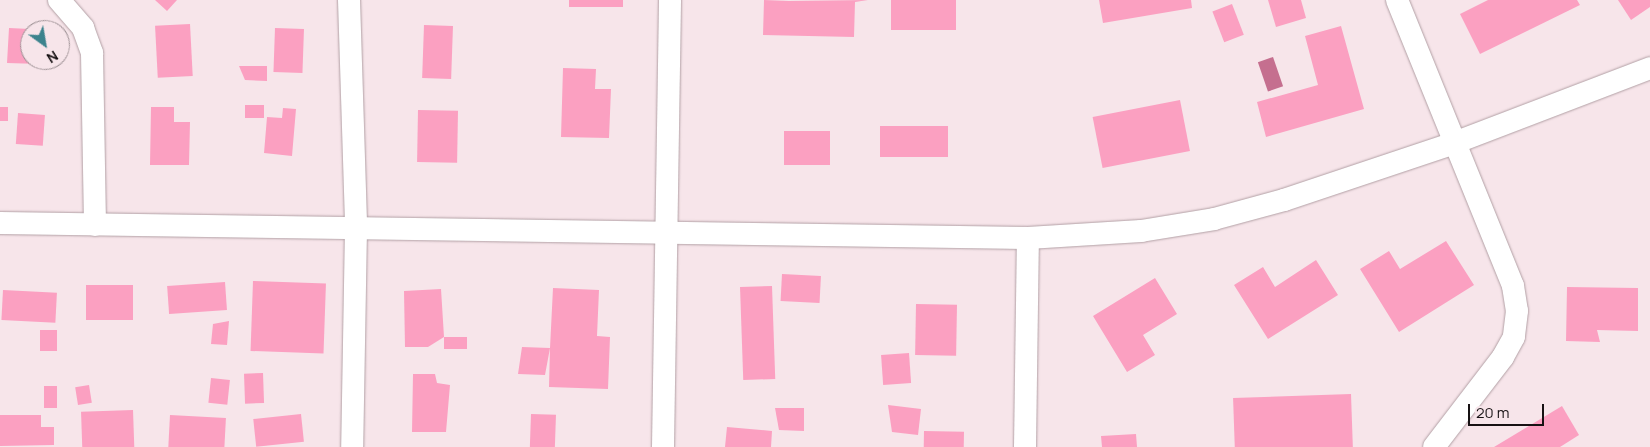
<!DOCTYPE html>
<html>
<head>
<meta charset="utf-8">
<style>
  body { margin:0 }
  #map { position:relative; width:1650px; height:447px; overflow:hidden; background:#f7e5ea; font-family:Manrope,sans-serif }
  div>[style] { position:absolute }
  .water>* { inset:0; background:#c56f8f; transform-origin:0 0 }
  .building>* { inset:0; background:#fba0c1; transform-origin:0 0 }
  .roads { filter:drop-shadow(0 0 1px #b2a0a5) drop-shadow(0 0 1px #b2a0a5) }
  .street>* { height:22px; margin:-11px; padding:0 11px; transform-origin:11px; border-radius:11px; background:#fff }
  span { translate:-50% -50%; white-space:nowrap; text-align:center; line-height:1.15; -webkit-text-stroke:4px #f7e5ea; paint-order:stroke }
  .north { position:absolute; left:20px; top:20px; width:50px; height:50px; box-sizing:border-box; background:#f7e5ea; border:1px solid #9d9094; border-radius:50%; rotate:148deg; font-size:14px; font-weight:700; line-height:20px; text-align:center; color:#171113 }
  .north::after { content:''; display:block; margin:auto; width:18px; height:22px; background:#3c838d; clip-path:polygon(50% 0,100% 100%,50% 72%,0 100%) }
  .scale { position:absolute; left:1468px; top:404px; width:76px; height:22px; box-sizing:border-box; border:2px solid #171113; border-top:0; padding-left:6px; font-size:15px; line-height:18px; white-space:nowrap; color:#171113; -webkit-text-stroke:4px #f7e5ea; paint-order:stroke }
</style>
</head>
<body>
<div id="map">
  <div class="water">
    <div style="left:1273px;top:57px;width:31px;height:16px;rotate:71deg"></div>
  </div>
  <div class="building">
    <div style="clip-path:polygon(155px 0,177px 0,167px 11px)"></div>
    <div style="left:569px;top:0;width:54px;height:7px"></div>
    <div style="clip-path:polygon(764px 0,789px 1px,868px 0,855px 2px,854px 37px,763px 35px)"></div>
    <div style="left:891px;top:0;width:65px;height:30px"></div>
    <div style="clip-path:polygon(1099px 0,1191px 0,1192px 8px,1103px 23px)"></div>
    <div style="clip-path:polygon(1268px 0,1301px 0,1306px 18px,1276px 27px)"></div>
    <div style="clip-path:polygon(1488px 0,1577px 0,1580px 5px,1480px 54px,1460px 14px)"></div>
    <div style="clip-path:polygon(1618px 0,1650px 0,1650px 7px,1631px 20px)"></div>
    <div style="left:1232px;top:4px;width:33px;height:21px;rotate:69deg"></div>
    <div style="left:190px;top:24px;width:52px;height:35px;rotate:87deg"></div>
    <div style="left:424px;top:25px;width:29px;height:53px;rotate:2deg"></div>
    <div style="clip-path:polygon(1341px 26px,1364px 109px,1266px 137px,1257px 102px,1318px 85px,1305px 36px)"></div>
    <div style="clip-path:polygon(9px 28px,30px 29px,30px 60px,40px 60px,40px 64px,7px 63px)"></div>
    <div style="left:275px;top:28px;width:29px;height:44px;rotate:2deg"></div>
    <div style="clip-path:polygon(239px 66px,267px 66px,267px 81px,245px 80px)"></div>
    <div style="clip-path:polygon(563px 68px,596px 69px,595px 89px,611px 89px,609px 138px,561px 137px)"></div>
    <div style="left:1180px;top:100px;width:52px;height:89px;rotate:79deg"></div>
    <div style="left:245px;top:105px;width:19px;height:13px"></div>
    <div style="left:0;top:107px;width:8px;height:14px"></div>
    <div style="clip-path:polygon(151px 107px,174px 107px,174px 122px,190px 122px,189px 165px,150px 165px)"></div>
    <div style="clip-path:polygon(283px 108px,296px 109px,292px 156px,264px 153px,267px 117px,282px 118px)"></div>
    <div style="left:418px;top:110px;width:40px;height:52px;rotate:1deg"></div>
    <div style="left:18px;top:113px;width:27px;height:31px;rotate:4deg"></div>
    <div style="left:948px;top:126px;width:31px;height:68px;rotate:90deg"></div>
    <div style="left:784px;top:131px;width:46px;height:34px"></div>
    <div style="clip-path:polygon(1446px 241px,1474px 285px,1399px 332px,1360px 269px,1389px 251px,1400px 269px)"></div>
    <div style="clip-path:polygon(1316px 260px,1338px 295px,1268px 339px,1234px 285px,1263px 267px,1275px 287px)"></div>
    <div style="left:782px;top:274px;width:39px;height:27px;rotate:3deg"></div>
    <div style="clip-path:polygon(1155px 278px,1177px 314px,1143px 335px,1155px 355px,1127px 372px,1093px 316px)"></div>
    <div style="left:253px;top:281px;width:73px;height:70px;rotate:2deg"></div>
    <div style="left:225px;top:282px;width:28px;height:58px;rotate:86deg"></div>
    <div style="left:86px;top:285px;width:47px;height:35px"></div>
    <div style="left:772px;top:286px;width:93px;height:32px;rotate:88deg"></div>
    <div style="clip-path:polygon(1567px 287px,1638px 288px,1638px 331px,1597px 330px,1600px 342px,1566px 341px)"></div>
    <div style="clip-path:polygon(553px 288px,599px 290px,597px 336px,610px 337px,608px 389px,549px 387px,550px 348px,545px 375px,518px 374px,522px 347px,550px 348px)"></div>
    <div style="clip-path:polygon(441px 289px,444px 337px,428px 347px,405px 347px,404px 291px)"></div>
    <div style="left:3px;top:290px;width:54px;height:30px;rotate:3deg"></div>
    <div style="left:916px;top:304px;width:41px;height:51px;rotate:1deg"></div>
    <div style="clip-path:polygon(229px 321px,227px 345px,211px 344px,213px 324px)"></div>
    <div style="left:40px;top:330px;width:17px;height:21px"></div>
    <div style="left:444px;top:337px;width:23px;height:12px"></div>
    <div style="left:909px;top:353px;width:30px;height:28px;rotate:86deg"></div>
    <div style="left:263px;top:373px;width:30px;height:19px;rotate:88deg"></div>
    <div style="clip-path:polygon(413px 374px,435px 374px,437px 383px,450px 385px,446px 432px,412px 432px)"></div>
    <div style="left:211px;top:378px;width:19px;height:25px;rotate:6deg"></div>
    <div style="left:89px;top:385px;width:18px;height:14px;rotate:81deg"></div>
    <div style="left:44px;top:386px;width:13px;height:22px"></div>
    <div style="left:1351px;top:394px;width:53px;height:118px;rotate:88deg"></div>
    <div style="clip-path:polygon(888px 405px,921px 409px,918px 435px,892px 432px)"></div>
    <div style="clip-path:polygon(1562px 406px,1579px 435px,1560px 447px,1494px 447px)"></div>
    <div style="clip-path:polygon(775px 408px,804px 408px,804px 431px,779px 430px)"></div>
    <div style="left:133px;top:410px;width:37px;height:52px;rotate:88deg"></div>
    <div style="left:301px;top:414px;width:28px;height:48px;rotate:84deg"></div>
    <div style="left:531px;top:414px;width:25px;height:33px;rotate:2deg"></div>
    <div style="clip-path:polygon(0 415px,41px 415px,41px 427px,54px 427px,54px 445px,0 446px)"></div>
    <div style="left:170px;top:415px;width:56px;height:32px;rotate:3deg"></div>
    <div style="clip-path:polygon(727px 427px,772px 431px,771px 447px,725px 447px)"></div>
    <div style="left:924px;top:431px;width:40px;height:16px;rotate:1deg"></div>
    <div style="clip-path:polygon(1136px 434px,1137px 447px,1102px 447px,1101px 436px)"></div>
  </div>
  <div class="roads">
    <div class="street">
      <div style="left:59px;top:0;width:37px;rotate:49deg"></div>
      <div style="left:83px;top:28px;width:27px;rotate:70deg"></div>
      <div style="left:92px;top:53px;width:172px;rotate:89deg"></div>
      <div style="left:349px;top:0;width:228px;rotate:88.2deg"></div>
      <div style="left:356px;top:228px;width:219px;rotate:91deg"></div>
      <div style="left:1397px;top:0;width:309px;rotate:67.9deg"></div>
      <div style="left:1513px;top:286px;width:25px;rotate:81deg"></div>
      <div style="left:1517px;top:311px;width:26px;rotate:97deg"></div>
      <div style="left:1514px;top:337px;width:23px;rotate:119deg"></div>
      <div style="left:1503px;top:357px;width:113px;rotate:127.5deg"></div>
      <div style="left:0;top:223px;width:1028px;rotate:0.84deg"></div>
      <div style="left:1028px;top:238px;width:113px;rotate:-3.5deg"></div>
      <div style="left:1141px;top:231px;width:74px;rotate:-9.3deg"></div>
      <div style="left:1214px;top:219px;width:73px;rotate:-15.2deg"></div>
      <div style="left:1284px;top:200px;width:179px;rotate:-18.5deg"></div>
      <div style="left:1454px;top:143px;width:210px;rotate:-20.9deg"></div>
      <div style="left:663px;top:447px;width:447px;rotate:-89.1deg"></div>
      <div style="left:1025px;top:447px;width:209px;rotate:-89.2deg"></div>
    </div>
  </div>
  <div class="north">N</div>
  <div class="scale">20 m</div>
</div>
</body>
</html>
